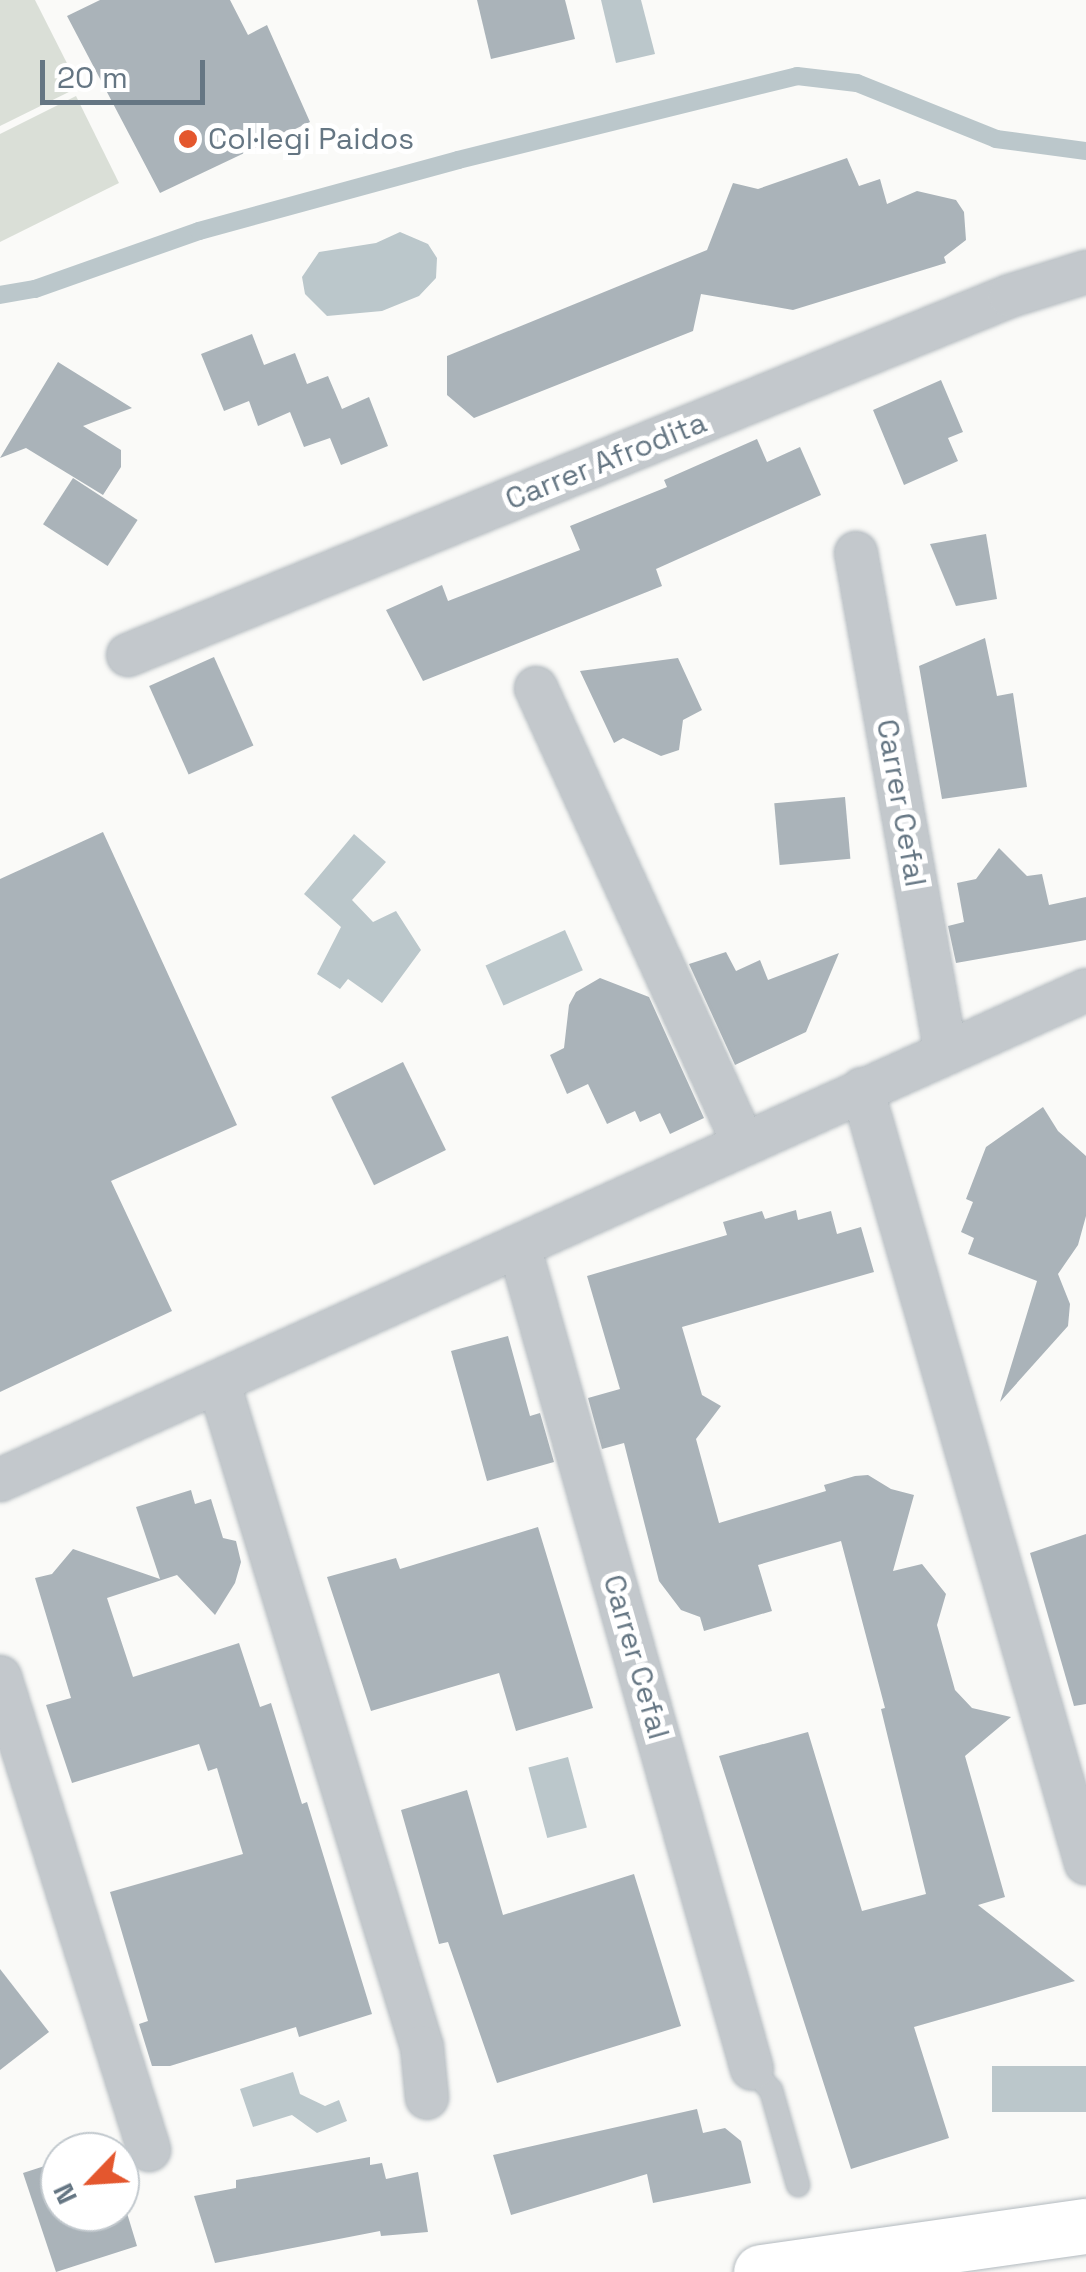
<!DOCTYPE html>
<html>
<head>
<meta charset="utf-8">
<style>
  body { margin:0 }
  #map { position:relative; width:1086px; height:2272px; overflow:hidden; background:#fafaf8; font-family:"Space Grotesk",sans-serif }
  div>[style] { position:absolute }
  .green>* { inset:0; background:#dadfd7 }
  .water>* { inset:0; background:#bbc7cb; transform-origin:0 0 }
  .stream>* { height:18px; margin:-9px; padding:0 9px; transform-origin:9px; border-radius:9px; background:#bbc7cb }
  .building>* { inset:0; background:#aab3b9; transform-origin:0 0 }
  .roads { filter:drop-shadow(0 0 2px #b3babf) drop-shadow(0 0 2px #b3babf) }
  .lane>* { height:22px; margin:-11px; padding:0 11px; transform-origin:11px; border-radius:11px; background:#c3c8cc }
  .street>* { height:42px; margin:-21px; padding:0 21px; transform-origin:21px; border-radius:21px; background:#c3c8cc }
  .secondary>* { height:55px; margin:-27.5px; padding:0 27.5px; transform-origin:27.5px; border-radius:27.5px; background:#fff }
  .dots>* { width:28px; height:28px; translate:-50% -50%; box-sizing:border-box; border:5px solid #fff; border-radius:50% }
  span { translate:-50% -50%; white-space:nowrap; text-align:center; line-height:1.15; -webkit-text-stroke:10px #fff; paint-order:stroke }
  .poi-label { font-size:30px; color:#657683 }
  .left { translate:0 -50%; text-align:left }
  .street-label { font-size:30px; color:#657683 }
  .north { position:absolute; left:40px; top:2132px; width:100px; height:100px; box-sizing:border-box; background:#fff; border:2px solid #c1c8cd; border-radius:50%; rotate:245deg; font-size:28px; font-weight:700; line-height:40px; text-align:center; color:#657683 }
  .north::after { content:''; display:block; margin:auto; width:35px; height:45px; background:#e4572e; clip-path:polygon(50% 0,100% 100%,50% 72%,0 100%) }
  .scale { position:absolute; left:40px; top:60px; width:165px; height:45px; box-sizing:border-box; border:5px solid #657683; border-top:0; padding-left:12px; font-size:30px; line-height:35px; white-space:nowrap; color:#657683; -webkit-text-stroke:8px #fff; paint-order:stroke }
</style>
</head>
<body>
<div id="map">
  <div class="green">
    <div style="clip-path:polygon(0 0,35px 0,79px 87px,0 126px)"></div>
    <div style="clip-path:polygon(76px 96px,119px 183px,0 242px,0 134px)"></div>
  </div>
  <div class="water">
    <div style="clip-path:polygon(601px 0,641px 0,655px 54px,616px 63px)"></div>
    <div style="clip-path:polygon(400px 232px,428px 244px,437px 258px,436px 278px,419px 296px,382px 311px,327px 316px,305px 294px,302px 277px,319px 252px,376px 243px)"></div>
    <div style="clip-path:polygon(354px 834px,386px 862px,352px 900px,373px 922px,396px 911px,421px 950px,382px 1003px,348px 979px,340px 989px,317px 974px,341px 927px,304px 894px)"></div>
    <div style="left:565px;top:930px;width:44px;height:87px;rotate:66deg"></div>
    <div style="left:568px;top:1757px;width:73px;height:41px;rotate:75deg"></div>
    <div style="left:1086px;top:2066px;width:46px;height:94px;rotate:90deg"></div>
    <div style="clip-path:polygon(293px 2072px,300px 2094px,325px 2106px,339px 2100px,347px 2121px,317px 2133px,292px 2115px,253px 2127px,240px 2089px)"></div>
  </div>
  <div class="stream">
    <div style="left:0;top:295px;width:36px;rotate:-10deg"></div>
    <div style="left:35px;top:289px;width:174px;rotate:-19.5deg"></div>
    <div style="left:199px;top:231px;width:269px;rotate:-15.3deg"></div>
    <div style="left:458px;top:160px;width:349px;rotate:-13.9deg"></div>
    <div style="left:797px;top:76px;width:60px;rotate:6.7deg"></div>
    <div style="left:857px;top:83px;width:150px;rotate:21.9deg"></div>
    <div style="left:996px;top:139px;width:91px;rotate:7.6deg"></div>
  </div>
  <div class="building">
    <div style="clip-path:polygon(100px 0,230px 0,248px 35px,267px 25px,310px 122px,160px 193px,67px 16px)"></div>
    <div style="clip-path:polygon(477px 0,565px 0,575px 39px,491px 59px)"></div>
    <div style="clip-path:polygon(847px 158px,859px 186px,880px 179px,887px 204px,917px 191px,956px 200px,964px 212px,966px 240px,944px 257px,946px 263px,793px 310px,701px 294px,693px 331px,474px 418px,447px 395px,447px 356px,707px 250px,733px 183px,758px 189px)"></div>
    <div style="clip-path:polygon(252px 334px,264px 365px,295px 353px,307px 384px,328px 376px,342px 409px,369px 397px,388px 446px,341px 465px,330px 438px,304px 447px,290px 412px,258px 426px,249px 401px,224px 411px,201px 354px)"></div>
    <div style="clip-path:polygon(58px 362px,132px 408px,83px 426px,121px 450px,121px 467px,103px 495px,26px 448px,0 458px)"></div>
    <div style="clip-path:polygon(941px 380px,963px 432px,948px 438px,958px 461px,904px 485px,873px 410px)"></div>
    <div style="clip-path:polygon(757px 439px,767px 462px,800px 447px,821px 495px,656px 569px,662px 586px,423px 681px,386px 610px,442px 585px,448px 601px,580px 550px,570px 526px,667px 487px,664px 480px)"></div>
    <div style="left:73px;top:478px;width:77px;height:55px;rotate:33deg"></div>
    <div style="clip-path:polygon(986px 534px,997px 599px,956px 606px,930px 544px)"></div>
    <div style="clip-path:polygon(985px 638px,997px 696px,1013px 693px,1027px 787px,942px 799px,919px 666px)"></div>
    <div style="left:214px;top:657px;width:97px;height:71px;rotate:66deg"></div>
    <div style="clip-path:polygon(678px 658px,702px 710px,683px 720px,679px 750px,661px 756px,623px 738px,614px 743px,580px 671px)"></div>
    <div style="left:845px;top:797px;width:62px;height:71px;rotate:85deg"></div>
    <div style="clip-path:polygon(103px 832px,237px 1125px,111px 1181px,172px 1311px,0 1392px,0 879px)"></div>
    <div style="clip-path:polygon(999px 848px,1027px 876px,1042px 874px,1049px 905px,1086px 897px,1086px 940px,956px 963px,948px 926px,964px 922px,957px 883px,976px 879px)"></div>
    <div style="clip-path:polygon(726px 952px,736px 971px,760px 960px,768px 980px,839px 953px,806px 1032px,735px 1065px,689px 964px)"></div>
    <div style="clip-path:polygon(600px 978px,649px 997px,704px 1118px,670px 1134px,660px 1113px,640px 1122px,635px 1111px,607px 1124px,588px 1084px,567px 1094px,550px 1055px,564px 1048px,569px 1005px,576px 992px)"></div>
    <div style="left:403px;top:1062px;width:98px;height:80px;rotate:64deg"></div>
    <div style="clip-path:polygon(1043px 1107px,1058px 1131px,1086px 1156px,1086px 1216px,1078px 1245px,1058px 1274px,1070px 1304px,1068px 1326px,1000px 1402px,1037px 1281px,968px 1254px,974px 1238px,961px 1232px,973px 1202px,966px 1199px,986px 1147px)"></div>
    <div style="clip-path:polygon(796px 1210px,798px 1220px,831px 1211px,837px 1234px,861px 1227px,874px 1272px,682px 1327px,702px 1395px,721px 1406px,696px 1439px,719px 1523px,826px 1491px,824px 1485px,855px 1476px,868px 1475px,891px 1489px,914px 1495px,893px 1571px,922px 1564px,946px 1594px,937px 1625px,955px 1690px,972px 1708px,1011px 1717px,965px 1756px,1005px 1897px,978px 1905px,1075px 1981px,914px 2027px,949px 2138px,851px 2169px,719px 1756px,808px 1732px,862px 1911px,926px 1894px,881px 1709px,885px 1708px,841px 1541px,758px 1565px,772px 1611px,704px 1631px,700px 1617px,681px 1610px,659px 1581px,624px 1443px,602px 1449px,588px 1398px,620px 1389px,587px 1276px,727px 1235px,723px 1222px,762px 1211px,765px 1219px)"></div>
    <div style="clip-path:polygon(508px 1336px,530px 1416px,540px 1413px,554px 1462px,487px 1481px,451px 1351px)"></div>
    <div style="clip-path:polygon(191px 1490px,195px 1504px,211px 1499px,223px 1538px,236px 1541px,241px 1562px,235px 1583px,215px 1615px,177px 1575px,107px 1598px,133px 1677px,239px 1643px,260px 1707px,271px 1703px,302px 1804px,307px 1802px,372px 2014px,299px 2037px,296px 2027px,170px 2066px,152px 2066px,139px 2024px,148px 2021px,110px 1892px,243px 1854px,217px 1768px,208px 1771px,199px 1744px,72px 1783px,46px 1705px,71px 1698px,35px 1578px,52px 1574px,73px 1549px,160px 1579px,136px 1507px)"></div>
    <div style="clip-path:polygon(538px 1527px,593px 1708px,516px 1731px,499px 1673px,371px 1711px,327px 1577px,396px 1558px,400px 1569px)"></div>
    <div style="clip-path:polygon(1086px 1534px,1086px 1704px,1074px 1706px,1030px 1553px)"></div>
    <div style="clip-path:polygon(467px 1790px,503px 1915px,634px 1874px,681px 2026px,497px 2083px,448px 1942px,439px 1944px,401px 1810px)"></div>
    <div style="clip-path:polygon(0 1969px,49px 2032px,0 2070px)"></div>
    <div style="clip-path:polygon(697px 2109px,703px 2133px,725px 2128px,741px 2141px,751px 2183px,653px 2203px,647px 2174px,511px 2215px,493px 2155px)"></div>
    <div style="clip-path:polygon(370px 2157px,370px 2165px,382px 2163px,386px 2179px,418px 2172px,428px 2232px,381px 2236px,380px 2231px,215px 2263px,194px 2196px,236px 2188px,236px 2180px)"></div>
    <div style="clip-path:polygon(60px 2161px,60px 2212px,120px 2212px,120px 2190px,137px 2246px,56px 2272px,23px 2173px)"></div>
  </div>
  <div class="roads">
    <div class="lane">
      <div style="left:752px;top:2069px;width:28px;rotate:48deg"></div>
      <div style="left:771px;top:2090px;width:99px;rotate:74.1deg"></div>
    </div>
    <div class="street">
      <div style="left:856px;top:553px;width:508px;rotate:79.8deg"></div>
      <div style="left:128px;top:655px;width:952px;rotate:-22.15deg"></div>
      <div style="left:1010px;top:296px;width:80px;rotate:-17.5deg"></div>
      <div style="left:536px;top:688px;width:500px;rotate:65.5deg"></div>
      <div style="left:862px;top:1089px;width:806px;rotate:73.86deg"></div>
      <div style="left:519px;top:1246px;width:855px;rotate:74.19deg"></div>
      <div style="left:219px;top:1384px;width:693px;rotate:72.98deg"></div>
      <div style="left:422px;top:2047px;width:51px;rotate:84.4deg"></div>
      <div style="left:0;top:1480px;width:1191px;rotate:-24.28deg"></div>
      <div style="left:0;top:1677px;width:496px;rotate:72.5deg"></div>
    </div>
    <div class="secondary">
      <div style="left:761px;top:2272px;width:328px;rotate:-8.1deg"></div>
    </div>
  </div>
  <div class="dots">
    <div style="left:188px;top:139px;background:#e4572e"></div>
  </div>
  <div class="poi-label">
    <span class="left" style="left:208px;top:139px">Col·legi Paidos</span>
  </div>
  <div class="street-label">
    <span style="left:606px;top:461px;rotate:-22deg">Carrer Afrodita</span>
    <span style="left:901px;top:803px;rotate:80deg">Carrer Cefal</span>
    <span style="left:636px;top:1657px;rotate:74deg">Carrer Cefal</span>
  </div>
  <div class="north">N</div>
  <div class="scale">20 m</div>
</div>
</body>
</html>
